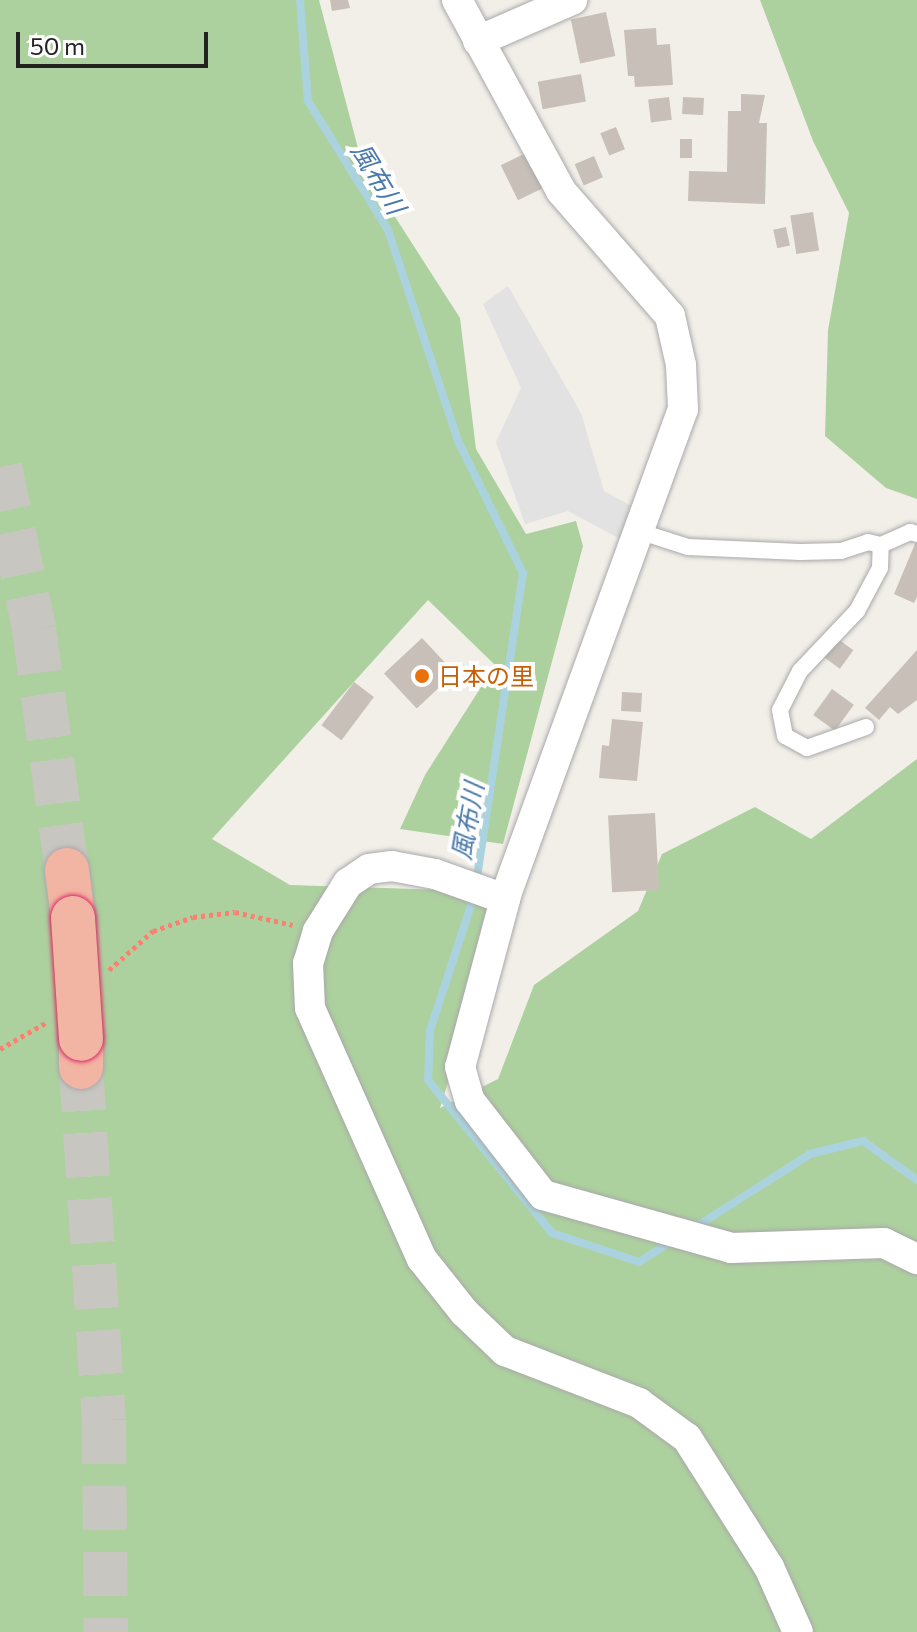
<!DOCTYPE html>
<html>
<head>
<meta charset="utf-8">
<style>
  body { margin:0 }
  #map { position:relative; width:917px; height:1632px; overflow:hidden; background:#f2efe9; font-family:Commissioner,"Noto Sans JP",sans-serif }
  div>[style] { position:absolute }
  .forest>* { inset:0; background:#add19e }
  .parking>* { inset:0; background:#e2e2e2 }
  .stream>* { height:8px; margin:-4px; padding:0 4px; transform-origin:4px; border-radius:4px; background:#aad3df }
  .building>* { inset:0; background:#c7bfb8; transform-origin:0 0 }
  .trunk-tunnel>* { height:44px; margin-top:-22px; transform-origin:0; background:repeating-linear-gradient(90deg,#c8c6c1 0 44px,transparent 0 66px) }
  .path>* { height:5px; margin-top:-2.5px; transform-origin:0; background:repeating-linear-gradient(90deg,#fa8072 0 4px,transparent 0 8px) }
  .roads { filter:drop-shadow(0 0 2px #a9a9a9) drop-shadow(0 0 2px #a9a9a9) }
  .service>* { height:16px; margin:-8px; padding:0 8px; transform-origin:8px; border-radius:8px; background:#fff }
  .minor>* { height:30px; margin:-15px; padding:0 15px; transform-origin:15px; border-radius:15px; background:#fff }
  .trunk>* { height:44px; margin:-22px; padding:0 22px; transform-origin:22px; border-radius:22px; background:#f2b4a3 }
  .bridges { filter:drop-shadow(0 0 2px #dc2a67) drop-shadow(0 0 2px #dc2a67) }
  .trunk-bridge>* { height:44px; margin:-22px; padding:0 22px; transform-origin:22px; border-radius:22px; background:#f2b4a3 }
  .dots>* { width:22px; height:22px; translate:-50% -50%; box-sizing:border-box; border:4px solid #fff; border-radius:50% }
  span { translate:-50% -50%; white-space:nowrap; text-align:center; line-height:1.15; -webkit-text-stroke:8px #fff; paint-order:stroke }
  .food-label { font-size:24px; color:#c56008 }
  .left { translate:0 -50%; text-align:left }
  .water-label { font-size:26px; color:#4a7aab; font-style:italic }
  .scale { position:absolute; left:16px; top:32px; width:192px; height:36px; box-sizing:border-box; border:4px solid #222; border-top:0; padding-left:10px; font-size:24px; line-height:28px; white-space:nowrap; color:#222; -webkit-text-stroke:6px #fff; paint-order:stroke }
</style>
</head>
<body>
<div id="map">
  <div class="forest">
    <div style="clip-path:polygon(0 0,319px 0,363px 167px,460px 318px,476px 449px,526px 534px,576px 521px,583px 546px,503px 844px,400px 829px,425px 775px,495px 665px,428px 600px,212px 839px,290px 885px,507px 892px,440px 1108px,498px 1079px,534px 985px,638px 911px,662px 854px,755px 807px,811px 839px,917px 759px,917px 1632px,0 1632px)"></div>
    <div style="clip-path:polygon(760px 0,917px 0,917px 499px,886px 488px,825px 436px,828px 330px,849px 213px,813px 141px)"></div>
  </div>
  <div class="parking">
    <div style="clip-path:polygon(508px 286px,581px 413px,604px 491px,635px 508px,622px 540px,568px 511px,525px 524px,496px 442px,521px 388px,483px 304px)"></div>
  </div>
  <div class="stream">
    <div style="left:300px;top:0;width:101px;rotate:85.5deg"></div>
    <div style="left:308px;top:101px;width:152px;rotate:58.2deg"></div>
    <div style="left:388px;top:230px;width:222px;rotate:71.6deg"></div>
    <div style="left:458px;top:441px;width:147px;rotate:63.8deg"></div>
    <div style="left:523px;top:573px;width:313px;rotate:98.6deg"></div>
    <div style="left:474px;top:896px;width:142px;rotate:108.1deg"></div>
    <div style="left:430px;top:1031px;width:49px;rotate:92.3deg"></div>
    <div style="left:428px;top:1080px;width:197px;rotate:51deg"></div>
    <div style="left:552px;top:1233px;width:92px;rotate:18.4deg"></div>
    <div style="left:639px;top:1262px;width:43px;rotate:-32.6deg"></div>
    <div style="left:694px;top:1228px;width:138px;rotate:-32.5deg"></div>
    <div style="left:810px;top:1154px;width:55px;rotate:-13.8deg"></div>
    <div style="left:863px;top:1141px;width:67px;rotate:35.8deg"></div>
  </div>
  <div class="building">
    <div style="clip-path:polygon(330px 0,348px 0,350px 8px,332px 11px)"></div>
    <div style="left:606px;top:12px;width:45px;height:36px;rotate:78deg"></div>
    <div style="clip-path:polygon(656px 28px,657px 45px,670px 44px,673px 85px,635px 87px,634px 76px,628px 76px,624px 30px)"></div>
    <div style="left:581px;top:74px;width:28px;height:44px;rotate:80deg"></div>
    <div style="clip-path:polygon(741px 94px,765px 95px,759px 123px,767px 123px,765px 204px,688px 201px,689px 171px,727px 172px,728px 111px,741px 111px)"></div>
    <div style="left:669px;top:97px;width:23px;height:21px;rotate:83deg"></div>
    <div style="left:683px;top:97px;width:21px;height:17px;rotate:3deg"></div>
    <div style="left:616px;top:127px;width:24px;height:17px;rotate:68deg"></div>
    <div style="left:680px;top:139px;width:12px;height:19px"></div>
    <div style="left:526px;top:153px;width:39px;height:28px;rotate:64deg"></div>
    <div style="left:594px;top:156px;width:23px;height:21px;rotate:67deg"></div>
    <div style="left:813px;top:212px;width:39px;height:23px;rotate:81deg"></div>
    <div style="left:786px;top:227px;width:19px;height:13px;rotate:78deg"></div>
    <div style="clip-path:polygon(917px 539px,917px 597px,914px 603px,894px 594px)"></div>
    <div style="left:422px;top:638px;width:48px;height:52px;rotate:47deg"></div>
    <div style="left:838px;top:639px;width:19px;height:23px;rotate:36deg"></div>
    <div style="clip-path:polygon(917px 650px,917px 700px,898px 714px,890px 707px,879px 720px,865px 708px)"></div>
    <div style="left:354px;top:682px;width:25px;height:54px;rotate:37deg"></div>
    <div style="left:832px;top:689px;width:27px;height:32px;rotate:36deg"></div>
    <div style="left:622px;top:692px;width:20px;height:19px;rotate:3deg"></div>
    <div style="clip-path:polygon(612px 719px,643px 722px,637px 781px,599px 778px,602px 745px,609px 746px)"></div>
    <div style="left:655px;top:813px;width:77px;height:47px;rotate:87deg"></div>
  </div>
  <div class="trunk-tunnel">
    <div style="left:0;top:467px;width:166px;rotate:78.1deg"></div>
    <div style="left:34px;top:629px;width:243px;rotate:82.2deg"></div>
    <div style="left:81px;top:1067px;width:354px;rotate:86.3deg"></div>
    <div style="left:104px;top:1420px;width:212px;rotate:89.5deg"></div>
  </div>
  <div class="path">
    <div style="left:109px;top:970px;width:59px;rotate:-41.6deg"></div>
    <div style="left:153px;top:931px;width:42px;rotate:-19.3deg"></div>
    <div style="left:193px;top:917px;width:42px;rotate:-6.8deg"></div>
    <div style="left:235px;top:912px;width:59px;rotate:12.6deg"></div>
    <div style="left:0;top:1049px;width:54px;rotate:-29.9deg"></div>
  </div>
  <div class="roads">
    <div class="service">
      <div style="left:635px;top:530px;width:56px;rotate:17.8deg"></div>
      <div style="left:688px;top:547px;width:112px;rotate:2.6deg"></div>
      <div style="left:800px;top:552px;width:41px;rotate:-1.4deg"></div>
      <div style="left:841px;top:551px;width:28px;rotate:-18deg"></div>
      <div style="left:868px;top:542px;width:13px;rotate:13deg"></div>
      <div style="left:881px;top:545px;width:32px;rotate:-24deg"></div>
      <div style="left:910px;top:532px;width:7px;rotate:16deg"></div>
      <div style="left:866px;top:727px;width:63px;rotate:160.4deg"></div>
      <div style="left:807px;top:748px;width:25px;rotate:-151deg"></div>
      <div style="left:785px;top:736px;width:26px;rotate:-101deg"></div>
      <div style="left:780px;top:710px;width:44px;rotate:-62.9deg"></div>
      <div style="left:800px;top:671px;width:83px;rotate:-46.5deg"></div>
      <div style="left:857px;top:611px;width:49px;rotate:-61.9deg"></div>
      <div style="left:880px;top:568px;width:23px;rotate:-88deg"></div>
    </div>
    <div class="minor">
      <div style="left:457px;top:0;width:217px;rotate:61.4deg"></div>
      <div style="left:561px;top:191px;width:166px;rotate:48.9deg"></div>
      <div style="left:670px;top:316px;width:50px;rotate:77.3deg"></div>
      <div style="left:681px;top:365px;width:44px;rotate:87.4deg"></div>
      <div style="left:683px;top:409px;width:514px;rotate:110.02deg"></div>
      <div style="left:507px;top:892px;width:181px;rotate:105deg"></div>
      <div style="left:460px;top:1067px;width:35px;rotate:74deg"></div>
      <div style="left:470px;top:1101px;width:119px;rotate:52.2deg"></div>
      <div style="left:543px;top:1195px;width:195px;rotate:15.7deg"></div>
      <div style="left:731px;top:1248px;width:153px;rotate:-1.9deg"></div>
      <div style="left:884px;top:1243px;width:37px;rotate:26deg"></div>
      <div style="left:478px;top:41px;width:103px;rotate:-23.6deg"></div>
      <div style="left:505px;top:899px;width:74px;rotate:-160.3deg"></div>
      <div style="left:435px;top:874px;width:44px;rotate:-169.5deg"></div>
      <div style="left:392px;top:866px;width:23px;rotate:173deg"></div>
      <div style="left:369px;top:869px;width:25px;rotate:146deg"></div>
      <div style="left:348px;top:883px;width:57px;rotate:122deg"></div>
      <div style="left:318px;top:931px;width:34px;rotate:107deg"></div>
      <div style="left:308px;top:963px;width:45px;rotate:87.5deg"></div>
      <div style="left:310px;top:1008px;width:275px;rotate:66deg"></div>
      <div style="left:422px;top:1259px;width:68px;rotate:51.6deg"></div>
      <div style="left:464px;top:1312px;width:57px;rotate:43.6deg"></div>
      <div style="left:505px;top:1351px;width:144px;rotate:21.2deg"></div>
      <div style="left:639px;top:1403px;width:59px;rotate:36.1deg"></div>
      <div style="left:687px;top:1438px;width:153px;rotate:57.6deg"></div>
      <div style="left:769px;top:1567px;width:71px;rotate:66deg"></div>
    </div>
    <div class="trunk">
      <div style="left:67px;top:870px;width:48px;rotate:82.9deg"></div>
      <div style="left:81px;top:1039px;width:28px;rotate:90deg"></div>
    </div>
  </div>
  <div class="bridges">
    <div class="trunk-bridge">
      <div style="left:73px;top:918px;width:121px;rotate:86.2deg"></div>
    </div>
  </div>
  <div class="dots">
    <div style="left:422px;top:676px;background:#e8710a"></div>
  </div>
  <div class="food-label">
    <span class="left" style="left:438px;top:676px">日本の里</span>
  </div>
  <div class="water-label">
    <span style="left:379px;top:178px;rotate:59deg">風布川</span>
    <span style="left:467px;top:821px;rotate:-80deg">風布川</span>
  </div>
  <div class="scale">50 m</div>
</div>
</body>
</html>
